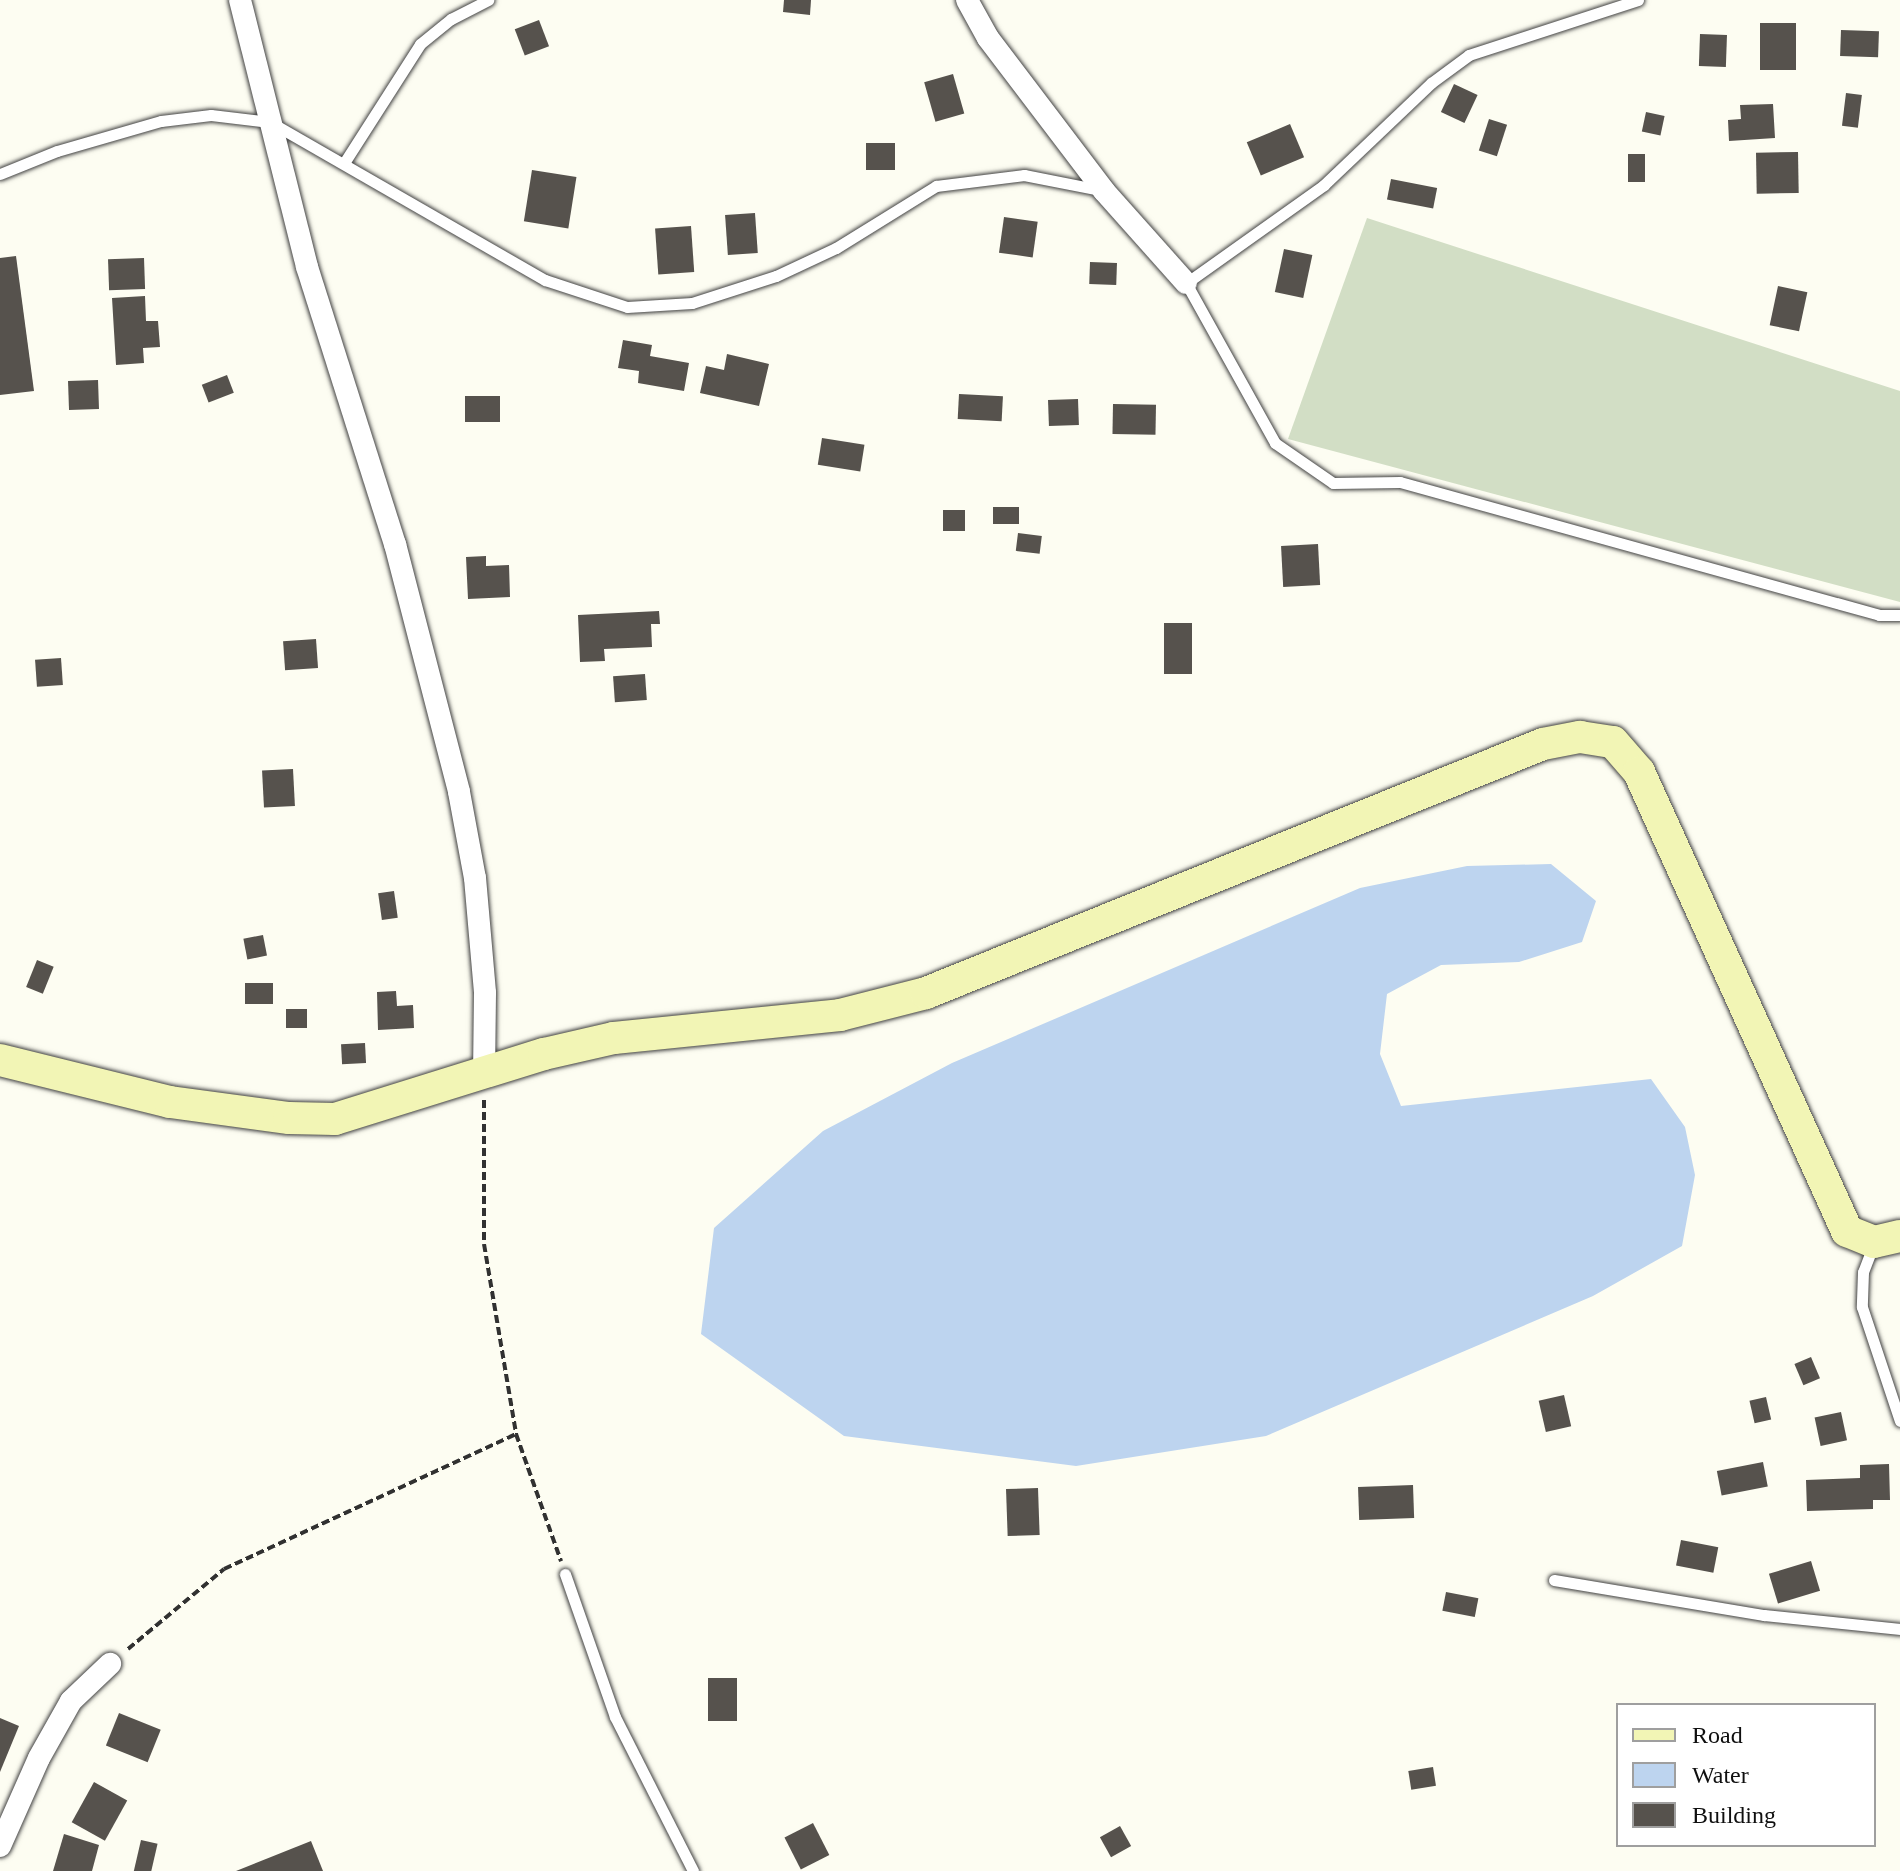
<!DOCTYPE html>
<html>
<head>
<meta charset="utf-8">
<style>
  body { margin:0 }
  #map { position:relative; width:1900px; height:1871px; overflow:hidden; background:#fdfdf2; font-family:Georgia,serif }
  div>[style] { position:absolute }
  .cemetery>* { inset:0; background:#d2dec5 }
  .water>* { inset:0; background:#bdd4ef }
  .building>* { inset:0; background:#56524d; transform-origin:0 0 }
  .path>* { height:4px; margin-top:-2px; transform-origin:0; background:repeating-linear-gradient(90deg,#313131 0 8px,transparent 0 12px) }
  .roads { filter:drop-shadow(0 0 2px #424242) drop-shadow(0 0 2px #424242) }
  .lane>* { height:11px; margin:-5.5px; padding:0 5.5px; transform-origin:5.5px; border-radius:5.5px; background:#fff }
  .street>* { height:22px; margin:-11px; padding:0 11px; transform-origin:11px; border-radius:11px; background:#fff }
  .secondary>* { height:32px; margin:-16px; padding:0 16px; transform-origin:16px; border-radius:16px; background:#f2f5b5 }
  span { translate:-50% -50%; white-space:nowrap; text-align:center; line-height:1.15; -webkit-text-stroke:8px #fff; paint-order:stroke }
  .legend { position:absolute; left:1616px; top:1703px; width:260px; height:144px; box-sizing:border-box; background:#fff; border:2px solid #9f9f9f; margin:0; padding:10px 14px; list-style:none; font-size:24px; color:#0f0f0f }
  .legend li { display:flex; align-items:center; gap:16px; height:40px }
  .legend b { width:40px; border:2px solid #9f9f9f }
</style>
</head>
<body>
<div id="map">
  <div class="cemetery">
    <div style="clip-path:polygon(1367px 218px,1900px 391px,1900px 602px,1288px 439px)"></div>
  </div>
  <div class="water">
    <div style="clip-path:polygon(1551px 864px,1596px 901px,1582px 942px,1519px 962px,1441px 965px,1387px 994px,1380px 1054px,1401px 1106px,1651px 1079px,1685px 1127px,1695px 1175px,1682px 1246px,1593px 1296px,1266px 1436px,1076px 1466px,844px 1436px,701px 1334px,714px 1228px,823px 1131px,952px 1063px,1360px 888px,1467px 866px)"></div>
  </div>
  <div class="building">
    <div style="clip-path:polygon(784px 0,811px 0,810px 15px,783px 12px)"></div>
    <div style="left:539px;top:20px;width:28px;height:26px;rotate:69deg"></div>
    <div style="left:1760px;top:23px;width:36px;height:47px"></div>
    <div style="left:1841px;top:30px;width:38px;height:26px;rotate:2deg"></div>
    <div style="left:1700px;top:34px;width:27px;height:32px;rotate:2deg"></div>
    <div style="left:953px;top:74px;width:41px;height:30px;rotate:74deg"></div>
    <div style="left:1454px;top:84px;width:26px;height:31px;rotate:25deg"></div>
    <div style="left:1846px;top:93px;width:16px;height:33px;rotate:7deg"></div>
    <div style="clip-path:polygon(1773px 104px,1775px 138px,1729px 141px,1728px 120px,1741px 119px,1740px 105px)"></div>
    <div style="left:1646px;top:112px;width:19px;height:20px;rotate:12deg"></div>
    <div style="left:1489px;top:119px;width:19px;height:33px;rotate:18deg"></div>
    <div style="left:1290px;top:124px;width:36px;height:47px;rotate:67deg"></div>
    <div style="left:895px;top:143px;width:27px;height:29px;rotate:90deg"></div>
    <div style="left:1798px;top:152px;width:41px;height:42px;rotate:89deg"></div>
    <div style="left:1628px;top:154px;width:17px;height:28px"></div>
    <div style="left:532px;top:170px;width:45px;height:52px;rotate:9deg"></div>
    <div style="left:1391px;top:179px;width:47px;height:21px;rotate:11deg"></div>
    <div style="left:755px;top:213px;width:40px;height:30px;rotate:86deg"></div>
    <div style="left:1004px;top:217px;width:34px;height:36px;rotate:8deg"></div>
    <div style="left:691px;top:226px;width:46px;height:36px;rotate:86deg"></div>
    <div style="left:1284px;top:249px;width:29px;height:44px;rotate:12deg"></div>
    <div style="clip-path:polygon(16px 256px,34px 391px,0 395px,0 258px)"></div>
    <div style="left:144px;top:258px;width:31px;height:36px;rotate:88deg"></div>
    <div style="left:1090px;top:262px;width:27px;height:22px;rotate:2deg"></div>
    <div style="left:1778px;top:286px;width:30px;height:40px;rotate:12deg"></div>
    <div style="clip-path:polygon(145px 296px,146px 321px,158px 321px,160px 347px,143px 348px,144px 363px,116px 365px,112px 298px)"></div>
    <div style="clip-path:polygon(623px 340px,652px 345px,650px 356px,689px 363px,684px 391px,638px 383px,639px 371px,618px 368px)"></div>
    <div style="clip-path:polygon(727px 354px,769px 364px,759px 406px,700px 393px,706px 366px,724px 370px)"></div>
    <div style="left:227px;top:375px;width:19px;height:27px;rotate:69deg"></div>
    <div style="left:98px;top:380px;width:29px;height:30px;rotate:88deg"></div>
    <div style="left:959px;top:394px;width:44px;height:25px;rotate:3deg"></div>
    <div style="left:465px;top:396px;width:35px;height:26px"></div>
    <div style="left:1078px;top:399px;width:26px;height:30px;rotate:88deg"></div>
    <div style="left:1113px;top:404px;width:43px;height:30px;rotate:1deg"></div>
    <div style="left:822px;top:438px;width:43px;height:27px;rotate:9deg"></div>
    <div style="left:993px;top:507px;width:26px;height:17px"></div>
    <div style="left:943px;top:510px;width:22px;height:21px"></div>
    <div style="left:1018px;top:533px;width:24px;height:18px;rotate:7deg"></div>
    <div style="left:1318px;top:544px;width:41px;height:37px;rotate:87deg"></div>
    <div style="clip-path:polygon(486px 556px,486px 566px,509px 565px,510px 597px,468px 599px,466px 557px)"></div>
    <div style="clip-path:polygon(659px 611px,660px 624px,651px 624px,652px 647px,604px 649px,605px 661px,580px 662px,578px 615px)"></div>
    <div style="left:1164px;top:623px;width:28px;height:51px"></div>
    <div style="left:316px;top:639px;width:29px;height:33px;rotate:86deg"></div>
    <div style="left:61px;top:658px;width:27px;height:26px;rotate:86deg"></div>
    <div style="left:645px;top:674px;width:26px;height:32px;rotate:86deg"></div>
    <div style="left:293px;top:769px;width:37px;height:31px;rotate:87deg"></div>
    <div style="left:394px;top:891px;width:27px;height:16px;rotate:82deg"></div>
    <div style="left:263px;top:935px;width:21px;height:20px;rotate:79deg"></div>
    <div style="left:37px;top:960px;width:18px;height:29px;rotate:22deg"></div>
    <div style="left:273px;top:983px;width:21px;height:28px;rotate:90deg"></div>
    <div style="clip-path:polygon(396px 991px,397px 1006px,413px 1005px,414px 1028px,378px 1030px,377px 992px)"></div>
    <div style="left:286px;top:1009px;width:21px;height:19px"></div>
    <div style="left:365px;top:1043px;width:20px;height:24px;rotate:87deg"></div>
    <div style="left:1811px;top:1357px;width:23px;height:18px;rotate:67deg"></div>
    <div style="left:1564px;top:1395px;width:32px;height:26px;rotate:77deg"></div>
    <div style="left:1766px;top:1397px;width:23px;height:17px;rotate:77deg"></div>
    <div style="left:1841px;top:1412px;width:29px;height:27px;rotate:78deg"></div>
    <div style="left:1763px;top:1462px;width:25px;height:47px;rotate:79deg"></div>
    <div style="clip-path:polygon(1889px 1464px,1890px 1500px,1873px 1500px,1873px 1509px,1807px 1511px,1806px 1480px,1860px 1478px,1860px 1465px)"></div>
    <div style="left:1413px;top:1485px;width:33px;height:55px;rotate:88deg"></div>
    <div style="left:1038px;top:1488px;width:47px;height:32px;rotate:88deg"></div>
    <div style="left:1681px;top:1540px;width:38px;height:26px;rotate:11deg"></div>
    <div style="left:1811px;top:1561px;width:31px;height:44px;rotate:73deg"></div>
    <div style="left:1446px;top:1592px;width:33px;height:19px;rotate:11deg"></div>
    <div style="left:708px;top:1678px;width:29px;height:43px"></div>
    <div style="left:119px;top:1713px;width:45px;height:35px;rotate:22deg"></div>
    <div style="clip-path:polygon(0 1718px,19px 1726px,0 1772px)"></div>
    <div style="left:1433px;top:1767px;width:19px;height:25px;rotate:81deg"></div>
    <div style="left:94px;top:1782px;width:38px;height:46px;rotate:29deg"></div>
    <div style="left:813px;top:1823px;width:36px;height:32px;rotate:63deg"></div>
    <div style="left:1120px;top:1826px;width:23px;height:23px;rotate:61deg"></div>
    <div style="clip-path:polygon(64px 1834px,99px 1845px,92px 1871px,53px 1871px)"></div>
    <div style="left:141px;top:1840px;width:17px;height:32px;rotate:13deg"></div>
    <div style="clip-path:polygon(311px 1841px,323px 1871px,236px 1871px)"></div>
  </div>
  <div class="path">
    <div style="left:484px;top:1100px;width:144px;rotate:90deg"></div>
    <div style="left:484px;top:1244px;width:193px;rotate:80.4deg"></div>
    <div style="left:516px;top:1434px;width:135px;rotate:70.5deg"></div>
    <div style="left:128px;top:1649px;width:125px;rotate:-39.8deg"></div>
    <div style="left:224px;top:1569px;width:322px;rotate:-24.8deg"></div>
  </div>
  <div class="roads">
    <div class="lane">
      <div style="left:1638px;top:0;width:178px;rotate:162deg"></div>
      <div style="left:1469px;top:55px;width:47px;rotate:143.6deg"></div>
      <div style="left:1431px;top:83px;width:148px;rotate:136.4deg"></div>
      <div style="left:1324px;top:185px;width:169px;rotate:144.6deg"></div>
      <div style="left:1186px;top:283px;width:183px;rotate:60.9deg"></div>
      <div style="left:1275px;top:443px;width:70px;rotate:34.6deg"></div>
      <div style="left:1333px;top:483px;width:67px;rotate:-0.9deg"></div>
      <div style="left:1400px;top:482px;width:497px;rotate:15.5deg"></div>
      <div style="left:1879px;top:615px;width:21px"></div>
      <div style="left:344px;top:163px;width:141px;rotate:-57.4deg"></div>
      <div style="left:420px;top:44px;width:40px;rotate:-39deg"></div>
      <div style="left:451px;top:19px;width:42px;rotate:-27.2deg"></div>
      <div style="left:0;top:174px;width:61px;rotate:-22deg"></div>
      <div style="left:57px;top:151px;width:108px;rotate:-16.1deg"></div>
      <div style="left:161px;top:121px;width:50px;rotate:-6.8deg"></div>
      <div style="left:211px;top:115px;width:59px;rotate:6.8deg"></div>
      <div style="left:270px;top:122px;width:317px;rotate:29.9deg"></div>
      <div style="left:545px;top:280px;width:86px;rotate:18.2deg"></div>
      <div style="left:627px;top:307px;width:65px;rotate:-3.5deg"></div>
      <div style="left:692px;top:303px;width:88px;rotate:-17.8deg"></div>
      <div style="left:776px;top:276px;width:66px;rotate:-25deg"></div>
      <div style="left:836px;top:248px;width:118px;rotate:-31.8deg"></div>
      <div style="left:936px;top:186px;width:89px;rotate:-7.1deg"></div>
      <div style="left:1024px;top:175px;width:77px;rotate:11.2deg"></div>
      <div style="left:1873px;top:1246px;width:28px;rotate:111deg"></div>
      <div style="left:1863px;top:1272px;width:35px;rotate:92deg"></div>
      <div style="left:1862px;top:1307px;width:120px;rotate:71.6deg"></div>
      <div style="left:565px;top:1574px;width:151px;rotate:70.7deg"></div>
      <div style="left:615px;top:1717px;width:173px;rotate:63.1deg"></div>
      <div style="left:1554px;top:1580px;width:213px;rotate:9.5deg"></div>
      <div style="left:1764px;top:1615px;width:137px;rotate:5.9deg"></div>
    </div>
    <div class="street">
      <div style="left:240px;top:0;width:275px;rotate:75.9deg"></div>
      <div style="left:307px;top:267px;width:291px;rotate:72.4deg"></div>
      <div style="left:395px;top:544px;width:256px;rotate:75.5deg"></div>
      <div style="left:459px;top:792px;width:87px;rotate:79.5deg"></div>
      <div style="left:475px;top:878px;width:115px;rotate:85deg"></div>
      <div style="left:485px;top:993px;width:84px;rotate:90.7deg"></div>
      <div style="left:967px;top:0;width:43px;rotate:61.1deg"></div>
      <div style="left:988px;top:38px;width:192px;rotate:52.8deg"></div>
      <div style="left:1104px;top:191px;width:123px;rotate:48.3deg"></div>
      <div style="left:0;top:1846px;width:96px;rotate:-66.1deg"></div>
      <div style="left:39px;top:1758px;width:65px;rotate:-60.7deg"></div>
      <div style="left:71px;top:1701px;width:54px;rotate:-43.5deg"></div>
    </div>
    <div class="secondary">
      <div style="left:0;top:1060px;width:175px;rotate:13.9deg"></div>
      <div style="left:170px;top:1102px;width:120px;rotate:7.7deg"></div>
      <div style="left:289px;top:1118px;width:46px;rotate:1.2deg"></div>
      <div style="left:335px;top:1119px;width:219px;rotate:-17.3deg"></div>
      <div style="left:544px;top:1054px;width:72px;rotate:-12.9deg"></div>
      <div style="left:614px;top:1038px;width:227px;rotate:-5.8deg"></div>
      <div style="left:840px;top:1015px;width:89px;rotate:-14.3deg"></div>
      <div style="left:926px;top:993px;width:665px;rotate:-21.98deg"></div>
      <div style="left:1543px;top:744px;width:38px;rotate:-11deg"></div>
      <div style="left:1580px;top:737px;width:33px;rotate:9deg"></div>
      <div style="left:1613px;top:742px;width:40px;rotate:49deg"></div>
      <div style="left:1639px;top:772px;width:504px;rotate:65.62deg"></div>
      <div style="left:1847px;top:1231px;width:29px;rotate:22deg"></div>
      <div style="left:1874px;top:1242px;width:27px;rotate:-13deg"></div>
    </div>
  </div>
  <ul class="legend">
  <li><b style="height:10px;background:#f2f5b5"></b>Road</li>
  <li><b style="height:22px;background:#bdd4ef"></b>Water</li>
  <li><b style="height:22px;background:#56524d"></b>Building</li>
  </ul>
</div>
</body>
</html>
